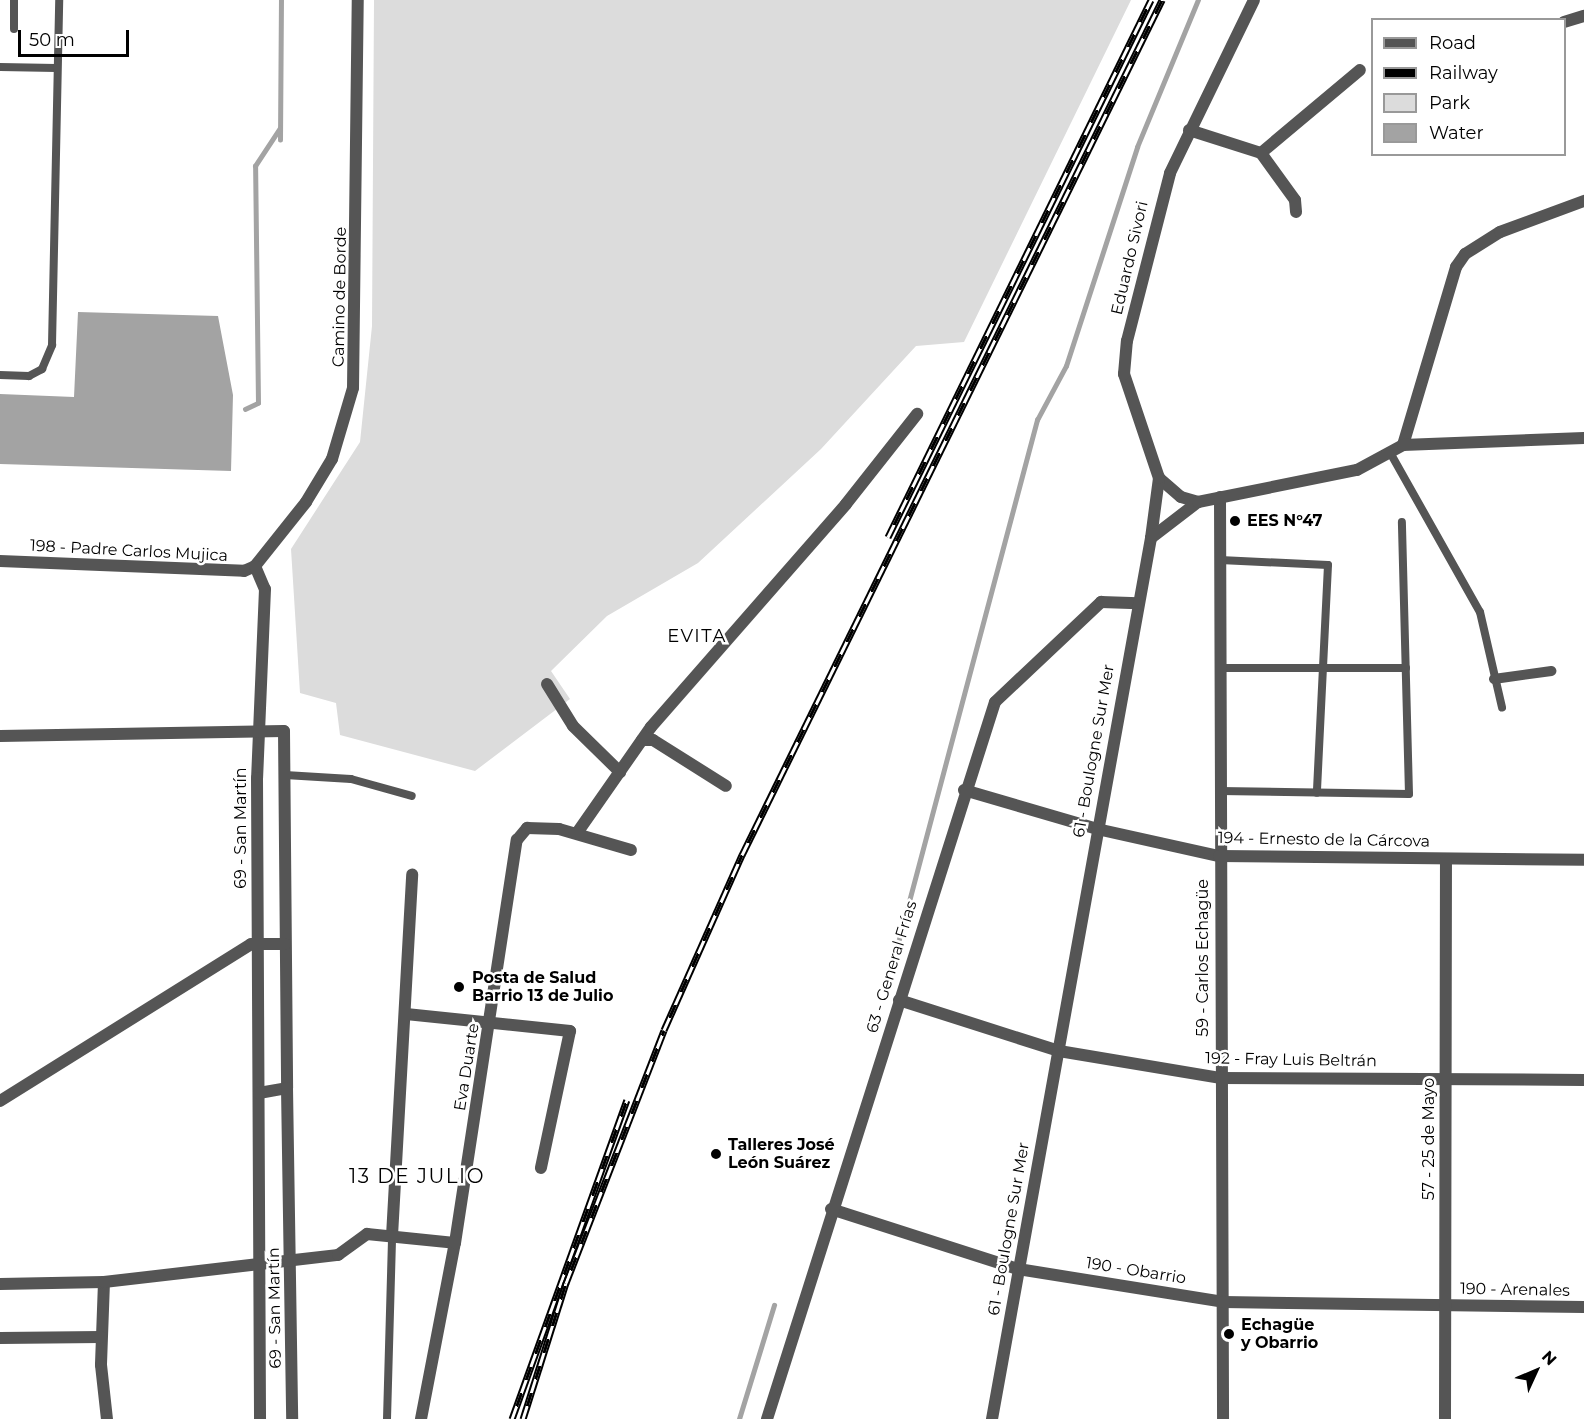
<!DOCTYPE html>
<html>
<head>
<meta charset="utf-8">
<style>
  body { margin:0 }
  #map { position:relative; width:1584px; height:1419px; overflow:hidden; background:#fff; font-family:Montserrat,sans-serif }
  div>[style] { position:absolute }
  .green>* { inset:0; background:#dcdcdc }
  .water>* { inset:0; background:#a3a3a3 }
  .stream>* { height:4.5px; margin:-2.25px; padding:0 2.25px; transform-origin:2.25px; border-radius:2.25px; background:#a3a3a3 }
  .service>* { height:8px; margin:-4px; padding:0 4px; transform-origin:4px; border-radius:4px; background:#555 }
  .pedestrian>* { height:10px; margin:-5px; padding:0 5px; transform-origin:5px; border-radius:5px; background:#555 }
  .minor>* { height:12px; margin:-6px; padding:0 6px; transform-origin:6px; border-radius:6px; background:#555 }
  .rail>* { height:7px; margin-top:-3.5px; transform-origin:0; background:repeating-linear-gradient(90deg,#fff 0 14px,#000 0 28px); box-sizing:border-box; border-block:2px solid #000 }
  .dots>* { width:16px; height:16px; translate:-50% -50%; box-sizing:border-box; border:3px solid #fff; border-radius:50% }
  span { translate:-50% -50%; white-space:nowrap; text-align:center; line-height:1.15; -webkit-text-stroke:5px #fff; paint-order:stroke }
  .street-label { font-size:16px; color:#000 }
  .poi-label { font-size:16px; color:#000; font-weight:700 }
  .left { translate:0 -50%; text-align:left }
  .neighbourhood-label { font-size:18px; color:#000; letter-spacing:1.5px }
  .quarter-label { font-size:20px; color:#000; letter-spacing:1.5px }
  .legend { position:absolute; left:1371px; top:18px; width:195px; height:138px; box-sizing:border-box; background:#fff; border:2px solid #999; margin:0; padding:8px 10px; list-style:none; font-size:18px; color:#000 }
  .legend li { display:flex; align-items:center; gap:12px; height:30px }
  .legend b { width:30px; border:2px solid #999 }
  .north { position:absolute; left:1506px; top:1341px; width:60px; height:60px; -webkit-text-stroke:4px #fff; paint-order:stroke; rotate:46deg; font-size:16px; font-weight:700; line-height:24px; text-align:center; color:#000 }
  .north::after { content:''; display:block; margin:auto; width:21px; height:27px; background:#000; clip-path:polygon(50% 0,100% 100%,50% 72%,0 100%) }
  .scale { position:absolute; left:18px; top:30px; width:111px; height:27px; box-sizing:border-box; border:3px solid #000; border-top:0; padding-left:8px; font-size:18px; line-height:21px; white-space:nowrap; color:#000; -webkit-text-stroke:4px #fff; paint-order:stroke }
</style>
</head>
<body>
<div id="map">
  <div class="green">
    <div style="clip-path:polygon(374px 0,1131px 0,964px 342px,916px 346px,821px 449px,698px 563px,607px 616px,551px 671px,570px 699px,475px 771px,340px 735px,336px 703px,300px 693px,291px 549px,360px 442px,372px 326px)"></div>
  </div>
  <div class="water">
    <div style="clip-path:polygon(78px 312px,218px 316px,233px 395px,231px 471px,0 464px,0 394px,74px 397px)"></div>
  </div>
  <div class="stream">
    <div style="left:280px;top:140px;width:140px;rotate:-89.6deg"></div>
    <div style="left:245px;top:409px;width:14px;rotate:-25deg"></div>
    <div style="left:258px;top:403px;width:237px;rotate:-90.7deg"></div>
    <div style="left:255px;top:166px;width:45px;rotate:-56.7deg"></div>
    <div style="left:895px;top:954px;width:553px;rotate:-75.11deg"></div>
    <div style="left:1037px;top:420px;width:61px;rotate:-61.8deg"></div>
    <div style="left:1066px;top:366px;width:230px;rotate:-72deg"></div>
    <div style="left:1137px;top:147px;width:159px;rotate:-67.5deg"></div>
    <div style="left:739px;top:1419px;width:119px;rotate:-72.9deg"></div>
  </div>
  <div class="service">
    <div style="left:14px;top:0;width:29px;rotate:90deg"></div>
    <div style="left:0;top:67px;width:56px;rotate:1deg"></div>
    <div style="left:0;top:375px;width:29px;rotate:2deg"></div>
    <div style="left:29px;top:376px;width:15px;rotate:-28deg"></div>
    <div style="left:42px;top:369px;width:26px;rotate:-67deg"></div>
    <div style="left:52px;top:345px;width:345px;rotate:-88.8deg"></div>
    <div style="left:1392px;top:456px;width:179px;rotate:60.6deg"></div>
    <div style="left:1480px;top:612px;width:98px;rotate:77deg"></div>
    <div style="left:1220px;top:560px;width:108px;rotate:2.7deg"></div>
    <div style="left:1328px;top:565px;width:228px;rotate:92.8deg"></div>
    <div style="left:1221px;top:668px;width:185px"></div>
    <div style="left:285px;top:775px;width:66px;rotate:3.5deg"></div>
    <div style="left:351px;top:779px;width:63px;rotate:15.6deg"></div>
    <div style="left:1220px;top:791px;width:189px;rotate:0.9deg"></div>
    <div style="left:1409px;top:794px;width:272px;rotate:-91.5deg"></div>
    <div style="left:387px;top:1419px;width:183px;rotate:-88.4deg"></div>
  </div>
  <div class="pedestrian">
    <div style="left:1494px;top:679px;width:58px;rotate:-8deg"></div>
  </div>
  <div class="minor">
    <div style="left:1564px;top:22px;width:21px;rotate:-17deg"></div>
    <div style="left:1189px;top:130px;width:76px;rotate:17.7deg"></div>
    <div style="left:1261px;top:153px;width:129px;rotate:-40deg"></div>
    <div style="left:1261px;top:153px;width:58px;rotate:54.1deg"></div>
    <div style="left:1295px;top:200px;width:12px;rotate:85deg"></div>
    <div style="left:1403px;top:445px;width:186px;rotate:-73.4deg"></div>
    <div style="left:1456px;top:267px;width:16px;rotate:-55deg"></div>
    <div style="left:1465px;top:254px;width:41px;rotate:-32.2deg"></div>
    <div style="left:1500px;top:232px;width:90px;rotate:-20.3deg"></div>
    <div style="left:1159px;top:478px;width:29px;rotate:41deg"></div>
    <div style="left:1181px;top:497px;width:18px;rotate:16deg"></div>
    <div style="left:1220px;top:497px;width:922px;rotate:89.81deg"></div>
    <div style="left:1151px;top:538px;width:61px;rotate:-82.4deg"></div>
    <div style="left:1159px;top:478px;width:110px;rotate:-108.6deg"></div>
    <div style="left:1124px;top:374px;width:33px;rotate:-85deg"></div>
    <div style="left:1127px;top:341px;width:173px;rotate:-75.6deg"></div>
    <div style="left:1170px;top:173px;width:192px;rotate:-64.1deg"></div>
    <div style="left:0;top:561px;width:244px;rotate:2.3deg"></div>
    <div style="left:244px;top:571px;width:12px;rotate:-24deg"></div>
    <div style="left:255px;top:566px;width:82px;rotate:-51.4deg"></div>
    <div style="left:306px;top:502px;width:50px;rotate:-58.8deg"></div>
    <div style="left:332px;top:459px;width:74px;rotate:-73.5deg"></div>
    <div style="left:353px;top:388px;width:388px;rotate:-89.3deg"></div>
    <div style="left:255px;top:566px;width:25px;rotate:67deg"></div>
    <div style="left:265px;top:589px;width:189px;rotate:92.4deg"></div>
    <div style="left:257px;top:778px;width:641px;rotate:89.73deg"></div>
    <div style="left:547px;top:684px;width:49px;rotate:58.2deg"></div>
    <div style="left:573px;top:726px;width:66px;rotate:44.4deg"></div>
    <div style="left:0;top:736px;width:284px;rotate:-1deg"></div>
    <div style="left:284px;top:731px;width:357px;rotate:89.5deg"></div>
    <div style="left:642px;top:740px;width:11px"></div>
    <div style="left:653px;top:740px;width:86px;rotate:32.2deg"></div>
    <div style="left:964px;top:790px;width:139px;rotate:16.3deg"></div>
    <div style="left:1097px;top:829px;width:125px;rotate:12.5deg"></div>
    <div style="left:1219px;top:856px;width:365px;rotate:0.6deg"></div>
    <div style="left:577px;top:833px;width:129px;rotate:-55.1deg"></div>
    <div style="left:651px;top:727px;width:296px;rotate:-48.8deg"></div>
    <div style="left:846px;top:504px;width:115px;rotate:-51.7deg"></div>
    <div style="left:899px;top:1000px;width:168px;rotate:17.7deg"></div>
    <div style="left:1059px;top:1051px;width:163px;rotate:9.5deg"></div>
    <div style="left:1220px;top:1078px;width:364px;rotate:0.3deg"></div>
    <div style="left:406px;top:1014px;width:165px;rotate:5.9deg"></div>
    <div style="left:570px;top:1031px;width:140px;rotate:102deg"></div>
    <div style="left:259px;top:1093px;width:28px;rotate:-10deg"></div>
    <div style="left:287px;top:1088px;width:331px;rotate:89.1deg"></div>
    <div style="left:0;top:1101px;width:296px;rotate:-32deg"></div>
    <div style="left:251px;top:944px;width:34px"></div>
    <div style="left:831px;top:1209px;width:196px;rotate:17.8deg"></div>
    <div style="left:1018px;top:1269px;width:208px;rotate:9.1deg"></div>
    <div style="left:1223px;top:1302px;width:361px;rotate:0.8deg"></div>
    <div style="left:392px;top:1236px;width:362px;rotate:-86.8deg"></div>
    <div style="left:104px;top:1282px;width:83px;rotate:92.1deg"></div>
    <div style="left:101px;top:1365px;width:54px;rotate:83.7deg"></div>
    <div style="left:0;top:1284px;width:104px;rotate:-1.1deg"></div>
    <div style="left:104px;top:1282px;width:236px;rotate:-6.6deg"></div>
    <div style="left:338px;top:1255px;width:36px;rotate:-36deg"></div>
    <div style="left:367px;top:1234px;width:88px;rotate:5.8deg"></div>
    <div style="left:0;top:1338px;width:101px;rotate:-0.6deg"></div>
    <div style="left:421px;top:1419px;width:179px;rotate:-79.1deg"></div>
    <div style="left:455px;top:1243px;width:408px;rotate:-81.3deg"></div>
    <div style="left:517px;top:840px;width:16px;rotate:-50deg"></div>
    <div style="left:527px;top:828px;width:32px;rotate:2deg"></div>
    <div style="left:559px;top:829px;width:75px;rotate:16.3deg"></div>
    <div style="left:767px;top:1419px;width:752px;rotate:-72.36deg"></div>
    <div style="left:995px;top:702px;width:146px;rotate:-43.3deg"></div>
    <div style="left:1101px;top:602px;width:37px;rotate:2deg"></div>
    <div style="left:992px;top:1419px;width:895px;rotate:-79.77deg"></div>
    <div style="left:1151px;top:538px;width:59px;rotate:-37.5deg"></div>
    <div style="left:1198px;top:502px;width:162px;rotate:-11.4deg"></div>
    <div style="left:1357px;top:470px;width:52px;rotate:-28.5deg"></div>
    <div style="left:1403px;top:445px;width:181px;rotate:-2.2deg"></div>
    <div style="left:1445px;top:1419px;width:559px;rotate:-89.9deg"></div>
  </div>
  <div class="rail">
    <div style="left:888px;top:537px;width:598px;rotate:-63.91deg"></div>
    <div style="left:512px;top:1419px;width:339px;rotate:-70.2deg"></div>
    <div style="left:523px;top:1419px;width:143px;rotate:-72.5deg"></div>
    <div style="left:566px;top:1283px;width:271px;rotate:-68.8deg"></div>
    <div style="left:664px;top:1030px;width:192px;rotate:-66deg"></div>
    <div style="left:742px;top:855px;width:953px;rotate:-63.84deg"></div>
  </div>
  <div class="dots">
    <div style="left:1235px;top:521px;background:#000"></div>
    <div style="left:459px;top:987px;background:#000"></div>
    <div style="left:716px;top:1154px;background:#000"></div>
    <div style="left:1229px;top:1334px;background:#000"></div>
  </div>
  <div class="street-label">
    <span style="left:1130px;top:258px;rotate:-77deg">Eduardo Sivori</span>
    <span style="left:340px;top:297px;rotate:-89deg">Camino de Borde</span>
    <span style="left:129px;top:551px;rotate:3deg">198 - Padre Carlos Mujica</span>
    <span style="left:1094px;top:751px;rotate:-80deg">61 - Boulogne Sur Mer</span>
    <span style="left:241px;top:828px;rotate:-90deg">69 - San Martín</span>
    <span style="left:1324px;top:840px;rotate:1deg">194 - Ernesto de la Cárcova</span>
    <span style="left:1203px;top:958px;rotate:-90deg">59 - Carlos Echagüe</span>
    <span style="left:892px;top:967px;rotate:-73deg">63 - General Frías</span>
    <span style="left:1291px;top:1060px;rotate:1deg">192 - Fray Luis Beltrán</span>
    <span style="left:467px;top:1067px;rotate:-81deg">Eva Duarte</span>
    <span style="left:1429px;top:1139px;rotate:-90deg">57 - 25 de Mayo</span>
    <span style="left:1009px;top:1229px;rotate:-80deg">61 - Boulogne Sur Mer</span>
    <span style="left:1136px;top:1271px;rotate:9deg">190 - Obarrio</span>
    <span style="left:1515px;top:1290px;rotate:1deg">190 - Arenales</span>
    <span style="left:275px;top:1308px;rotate:-91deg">69 - San Martín</span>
  </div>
  <div class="poi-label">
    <span class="left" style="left:1247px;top:521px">EES N°47</span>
    <span class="left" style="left:472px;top:987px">Posta de Salud<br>Barrio 13 de Julio</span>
    <span class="left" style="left:728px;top:1154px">Talleres José<br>León Suárez</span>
    <span class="left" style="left:1241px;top:1334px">Echagüe<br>y Obarrio</span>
  </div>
  <div class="neighbourhood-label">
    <span style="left:697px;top:636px">EVITA</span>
  </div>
  <div class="quarter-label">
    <span style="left:417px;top:1176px">13 DE JULIO</span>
  </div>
  <ul class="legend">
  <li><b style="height:8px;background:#555"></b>Road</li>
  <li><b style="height:8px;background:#000"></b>Railway</li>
  <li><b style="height:16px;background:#dcdcdc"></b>Park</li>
  <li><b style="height:16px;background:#a3a3a3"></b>Water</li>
  </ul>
  <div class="north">N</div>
  <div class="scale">50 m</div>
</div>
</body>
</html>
